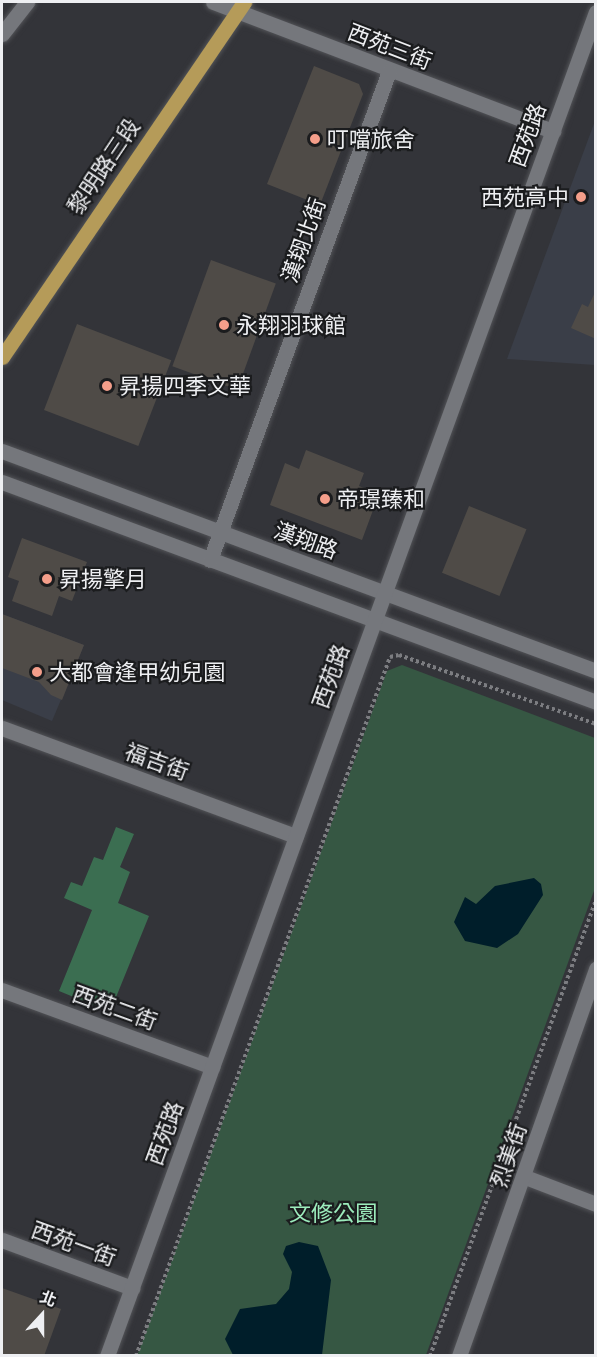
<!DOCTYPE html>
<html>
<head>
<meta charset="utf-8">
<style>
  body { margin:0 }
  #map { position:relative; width:597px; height:1357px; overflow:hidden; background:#333439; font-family:Commissioner,"Noto Sans TC",sans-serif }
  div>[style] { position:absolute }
  .built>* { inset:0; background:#3a3e48 }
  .green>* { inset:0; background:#365743 }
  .forest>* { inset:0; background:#3b6e51 }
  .water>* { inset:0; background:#001e2a }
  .building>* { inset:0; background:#4f4b47; transform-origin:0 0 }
  .path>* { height:4px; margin-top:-2px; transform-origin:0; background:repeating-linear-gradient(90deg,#7c7d81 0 3px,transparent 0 6px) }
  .roads { filter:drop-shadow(0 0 2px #525357) drop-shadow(0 0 2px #525357) }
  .minor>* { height:15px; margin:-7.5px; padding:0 7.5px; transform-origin:7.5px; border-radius:7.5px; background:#75777c }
  .major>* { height:15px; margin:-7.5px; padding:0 7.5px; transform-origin:7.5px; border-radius:7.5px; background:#b59b59 }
  .dots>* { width:16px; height:16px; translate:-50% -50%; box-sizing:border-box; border:3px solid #1b1c1e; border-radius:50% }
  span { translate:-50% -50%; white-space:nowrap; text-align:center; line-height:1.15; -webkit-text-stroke:4.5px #1b1c1e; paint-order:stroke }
  .street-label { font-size:22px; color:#eeeff2 }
  .poi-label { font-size:22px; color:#eeeff2 }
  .left { translate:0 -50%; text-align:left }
  .right { translate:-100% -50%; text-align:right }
  .park-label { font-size:22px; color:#9cecbc }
  .frame { position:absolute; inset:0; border:3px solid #eeeff2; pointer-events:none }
  .north { position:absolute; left:12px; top:1285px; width:60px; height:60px; -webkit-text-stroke:4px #1b1c1e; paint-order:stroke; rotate:21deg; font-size:16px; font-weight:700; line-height:24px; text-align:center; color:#eeeff2 }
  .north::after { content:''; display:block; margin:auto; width:21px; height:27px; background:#eeeff2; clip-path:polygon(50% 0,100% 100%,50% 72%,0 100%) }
</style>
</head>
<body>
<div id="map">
  <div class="built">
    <div style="clip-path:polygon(595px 121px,595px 365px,507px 359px,539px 272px)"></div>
    <div style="clip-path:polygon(2px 614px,84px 645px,52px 721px,2px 700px)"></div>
  </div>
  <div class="green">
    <div style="clip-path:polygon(402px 665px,595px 738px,595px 888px,426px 1355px,137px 1356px,387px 671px)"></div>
  </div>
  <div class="forest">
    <div style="clip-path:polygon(116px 827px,134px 834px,120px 867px,130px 872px,118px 903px,149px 916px,110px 1012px,59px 991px,92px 910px,64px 898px,71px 882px,82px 886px,94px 857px,103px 860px)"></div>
  </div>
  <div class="water">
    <div style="clip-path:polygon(534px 878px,541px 884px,543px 895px,518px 934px,497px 948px,465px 941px,454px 922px,465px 897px,476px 904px,495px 886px)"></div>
    <div style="clip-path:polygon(299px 1242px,318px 1246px,331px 1280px,322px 1355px,233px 1355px,225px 1339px,240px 1309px,276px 1304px,289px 1289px,292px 1272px,283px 1254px,286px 1246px)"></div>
  </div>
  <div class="building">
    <div style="clip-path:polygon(314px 66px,359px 84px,363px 94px,320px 205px,267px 184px)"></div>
    <div style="left:211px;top:260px;width:69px;height:113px;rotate:20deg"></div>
    <div style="clip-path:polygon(596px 290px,596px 339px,571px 328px,582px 304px,588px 307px)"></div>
    <div style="left:77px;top:324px;width:101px;height:92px;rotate:21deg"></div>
    <div style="clip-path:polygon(306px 450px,364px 473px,359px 486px,379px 494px,362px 540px,270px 505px,285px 463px,299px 469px)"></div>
    <div style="left:469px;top:506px;width:62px;height:72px;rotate:22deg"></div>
    <div style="clip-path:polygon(22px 538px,87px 562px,72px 601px,59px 596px,52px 616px,12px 601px,19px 581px,8px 577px)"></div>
    <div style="clip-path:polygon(2px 614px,84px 645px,62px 700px,51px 695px,39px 682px,2px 668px)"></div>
    <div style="clip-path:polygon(2px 1288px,61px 1309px,44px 1356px,2px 1356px)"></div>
  </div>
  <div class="path">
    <div style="left:136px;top:1356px;width:744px;rotate:-70.03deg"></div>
    <div style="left:390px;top:657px;width:9px;rotate:-13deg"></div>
    <div style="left:399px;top:655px;width:209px;rotate:19.3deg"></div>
    <div style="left:430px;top:1356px;width:485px;rotate:-70deg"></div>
  </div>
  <div class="roads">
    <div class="minor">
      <div style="left:213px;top:2px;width:364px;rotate:20.8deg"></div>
      <div style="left:2px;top:34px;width:41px;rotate:-52deg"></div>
      <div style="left:2px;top:451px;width:633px;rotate:20.32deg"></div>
      <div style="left:2px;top:482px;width:633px;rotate:20.32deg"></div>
      <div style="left:210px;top:560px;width:521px;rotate:-69.89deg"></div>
      <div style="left:2px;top:728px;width:313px;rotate:20.2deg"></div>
      <div style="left:2px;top:990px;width:224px;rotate:20.1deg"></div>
      <div style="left:525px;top:1177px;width:76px;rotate:20.8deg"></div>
      <div style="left:2px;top:1240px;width:139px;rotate:20.3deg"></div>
      <div style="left:107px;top:1356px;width:1430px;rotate:-70.01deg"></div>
      <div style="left:459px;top:1356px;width:411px;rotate:-70.5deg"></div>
    </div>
    <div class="major">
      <div style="left:2px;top:357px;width:430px;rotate:-55.7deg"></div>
    </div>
  </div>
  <div class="dots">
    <div style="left:315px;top:139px;background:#f49e8a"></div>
    <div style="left:581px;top:197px;background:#f49e8a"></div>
    <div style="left:224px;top:325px;background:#f49e8a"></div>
    <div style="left:107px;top:386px;background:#f49e8a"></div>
    <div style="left:325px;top:499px;background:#f49e8a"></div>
    <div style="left:47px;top:579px;background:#f49e8a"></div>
    <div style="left:37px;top:672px;background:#f49e8a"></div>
  </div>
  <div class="street-label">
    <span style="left:390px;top:46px;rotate:21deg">西苑三街</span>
    <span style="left:527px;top:135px;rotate:-70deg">西苑路</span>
    <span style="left:103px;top:166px;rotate:-56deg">黎明路三段</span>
    <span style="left:303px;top:240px;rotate:-70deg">漢翔北街</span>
    <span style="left:306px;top:540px;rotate:20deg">漢翔路</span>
    <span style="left:330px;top:676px;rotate:-70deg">西苑路</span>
    <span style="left:157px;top:761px;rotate:20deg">福吉街</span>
    <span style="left:115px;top:1007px;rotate:20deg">西苑二街</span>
    <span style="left:164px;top:1133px;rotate:-70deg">西苑路</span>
    <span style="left:508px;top:1155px;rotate:-71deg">烈美街</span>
    <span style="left:74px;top:1243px;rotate:20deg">西苑一街</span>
  </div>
  <div class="poi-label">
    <span class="left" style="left:327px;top:139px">叮噹旅舍</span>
    <span class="right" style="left:569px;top:197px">西苑高中</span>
    <span class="left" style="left:236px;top:325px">永翔羽球館</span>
    <span class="left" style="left:119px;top:386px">昇揚四季文華</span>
    <span class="left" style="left:337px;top:499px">帝璟臻和</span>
    <span class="left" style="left:59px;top:579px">昇揚擎月</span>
    <span class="left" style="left:49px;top:672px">大都會逢甲幼兒園</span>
  </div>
  <div class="park-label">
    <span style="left:333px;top:1213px">文修公園</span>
  </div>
  <div class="frame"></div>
  <div class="north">北</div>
</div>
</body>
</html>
